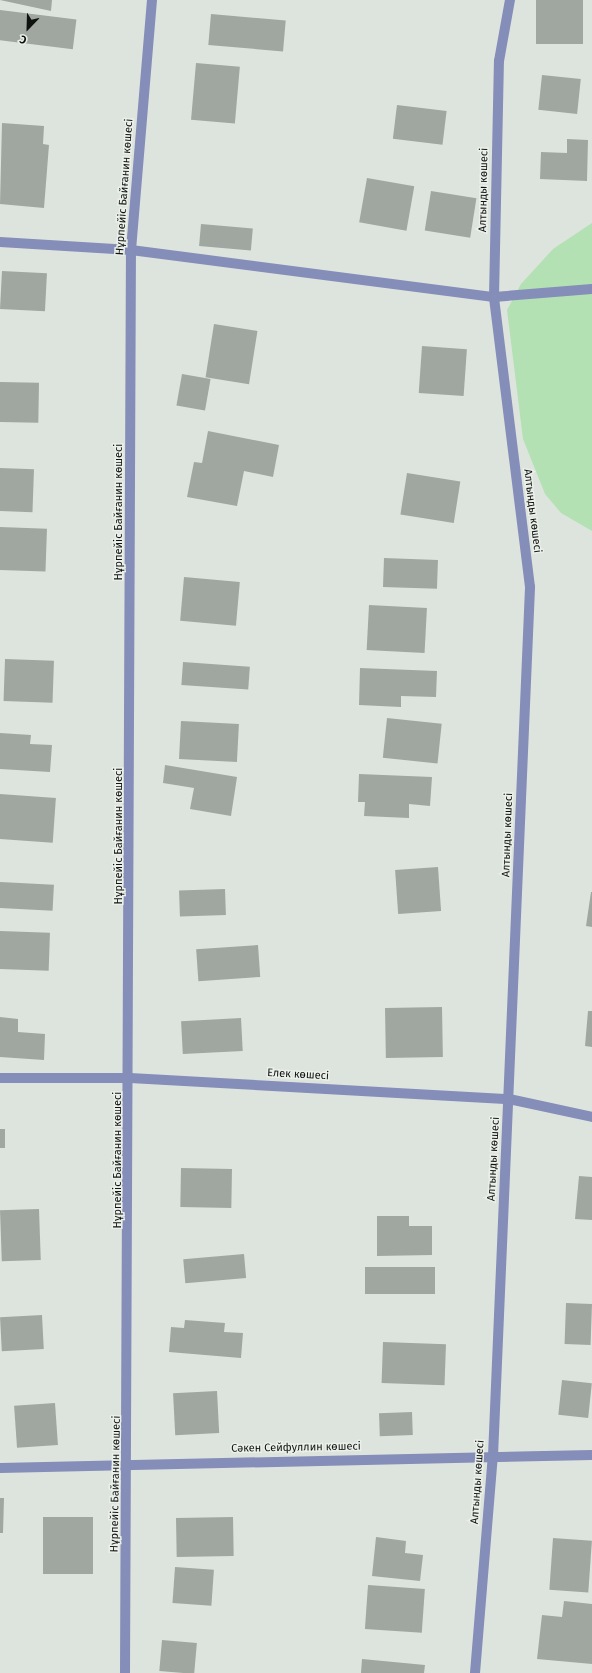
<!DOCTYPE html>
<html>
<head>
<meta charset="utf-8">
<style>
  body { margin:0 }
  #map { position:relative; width:592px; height:1673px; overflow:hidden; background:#dde4dd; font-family:"Fira Sans",sans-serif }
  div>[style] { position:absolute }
  .green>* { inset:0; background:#b4e1b3 }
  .building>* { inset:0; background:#a0a7a0; transform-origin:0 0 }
  .service>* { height:10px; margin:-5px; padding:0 5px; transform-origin:5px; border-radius:5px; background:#858db9 }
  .minor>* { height:10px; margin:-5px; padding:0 5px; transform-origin:5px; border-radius:5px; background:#858db9 }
  .tertiary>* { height:10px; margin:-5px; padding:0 5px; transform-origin:5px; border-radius:5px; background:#858db9 }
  span { translate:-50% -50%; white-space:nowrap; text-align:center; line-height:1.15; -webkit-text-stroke:3px #ebf1ea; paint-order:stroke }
  .street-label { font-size:11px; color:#101210 }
  .north { position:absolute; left:8px; top:8px; width:40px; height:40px; -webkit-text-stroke:3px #ebf1ea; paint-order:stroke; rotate:203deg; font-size:11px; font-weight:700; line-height:16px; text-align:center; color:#101210 }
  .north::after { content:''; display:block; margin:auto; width:14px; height:18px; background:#101210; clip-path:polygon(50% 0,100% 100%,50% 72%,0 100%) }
</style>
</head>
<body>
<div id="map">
  <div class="green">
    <div style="clip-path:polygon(592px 223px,592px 531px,561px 513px,545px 494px,523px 439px,507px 310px,521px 284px,553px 249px)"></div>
  </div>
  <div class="building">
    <div style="clip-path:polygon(0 0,52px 0,51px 11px)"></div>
    <div style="left:536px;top:0;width:47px;height:44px"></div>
    <div style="left:0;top:10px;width:77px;height:30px;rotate:7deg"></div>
    <div style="left:211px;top:14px;width:75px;height:31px;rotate:5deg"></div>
    <div style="left:196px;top:63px;width:44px;height:57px;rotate:5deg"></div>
    <div style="left:542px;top:75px;width:39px;height:35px;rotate:6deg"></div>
    <div style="left:397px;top:105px;width:50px;height:34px;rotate:7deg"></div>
    <div style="clip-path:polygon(2px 123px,44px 126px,43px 144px,49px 145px,44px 208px,0 204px)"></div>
    <div style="clip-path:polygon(567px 139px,588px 140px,587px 181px,540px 179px,541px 152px,567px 153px)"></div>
    <div style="left:367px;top:178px;width:48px;height:45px;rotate:10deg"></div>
    <div style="left:431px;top:191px;width:46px;height:40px;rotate:9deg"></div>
    <div style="left:201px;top:224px;width:52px;height:22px;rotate:5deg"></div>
    <div style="left:2px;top:271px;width:45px;height:38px;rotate:3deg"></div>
    <div style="left:214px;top:324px;width:44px;height:54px;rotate:9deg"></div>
    <div style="left:422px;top:346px;width:45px;height:47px;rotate:4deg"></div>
    <div style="left:182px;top:374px;width:29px;height:32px;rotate:10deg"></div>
    <div style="left:0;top:382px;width:39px;height:40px;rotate:1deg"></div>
    <div style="clip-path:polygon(208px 431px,279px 445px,273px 477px,244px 471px,237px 506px,187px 497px,194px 462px,202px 463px)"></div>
    <div style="left:0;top:468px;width:34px;height:43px;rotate:2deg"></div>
    <div style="left:407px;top:473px;width:54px;height:42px;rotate:9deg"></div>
    <div style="left:0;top:527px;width:47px;height:43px;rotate:2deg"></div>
    <div style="left:384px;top:558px;width:54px;height:29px;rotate:2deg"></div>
    <div style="left:184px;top:577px;width:56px;height:44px;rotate:5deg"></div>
    <div style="left:369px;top:605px;width:58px;height:45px;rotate:3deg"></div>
    <div style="left:5px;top:659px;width:49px;height:42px;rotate:2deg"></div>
    <div style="left:183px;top:662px;width:67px;height:23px;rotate:4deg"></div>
    <div style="clip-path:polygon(360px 668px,437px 671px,436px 697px,401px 696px,401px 707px,359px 705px)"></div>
    <div style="left:387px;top:718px;width:55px;height:40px;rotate:6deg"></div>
    <div style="left:181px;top:721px;width:58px;height:38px;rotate:3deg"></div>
    <div style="clip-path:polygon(0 733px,31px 735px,30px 744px,52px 745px,50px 772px,0 769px)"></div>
    <div style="clip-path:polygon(165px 765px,237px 777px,231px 816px,190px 809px,194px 788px,163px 783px)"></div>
    <div style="clip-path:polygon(359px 774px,432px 777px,430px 806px,409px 804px,409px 818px,364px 816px,365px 802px,358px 802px)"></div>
    <div style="left:0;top:794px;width:56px;height:45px;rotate:4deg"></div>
    <div style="left:438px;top:867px;width:44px;height:43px;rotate:86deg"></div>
    <div style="left:0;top:882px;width:54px;height:26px;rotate:3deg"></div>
    <div style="left:225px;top:889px;width:26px;height:46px;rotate:88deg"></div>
    <div style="clip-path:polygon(591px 892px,592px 892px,592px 927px,586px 926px)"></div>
    <div style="left:0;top:931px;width:50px;height:38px;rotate:2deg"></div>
    <div style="left:258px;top:945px;width:32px;height:62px;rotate:86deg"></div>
    <div style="left:442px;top:1007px;width:50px;height:57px;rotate:89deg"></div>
    <div style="clip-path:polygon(588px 1011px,592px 1011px,592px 1047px,585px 1046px)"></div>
    <div style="clip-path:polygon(0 1017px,18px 1019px,18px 1032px,45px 1034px,44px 1060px,0 1057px)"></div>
    <div style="left:241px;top:1018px;width:33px;height:60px;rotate:87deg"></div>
    <div style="left:0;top:1129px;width:5px;height:19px"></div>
    <div style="left:181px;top:1168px;width:51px;height:39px;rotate:1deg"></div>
    <div style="clip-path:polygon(579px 1176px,592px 1177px,592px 1220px,575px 1219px)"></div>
    <div style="left:39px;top:1209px;width:51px;height:39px;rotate:88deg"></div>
    <div style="clip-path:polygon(377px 1216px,409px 1216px,409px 1226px,432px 1226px,432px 1255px,377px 1256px)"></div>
    <div style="left:244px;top:1254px;width:24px;height:61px;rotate:85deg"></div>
    <div style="left:365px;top:1267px;width:70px;height:27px"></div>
    <div style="left:566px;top:1303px;width:26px;height:41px;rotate:2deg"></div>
    <div style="left:42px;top:1315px;width:34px;height:42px;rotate:87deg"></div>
    <div style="clip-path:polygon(185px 1320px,225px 1323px,224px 1332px,243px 1333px,241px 1358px,169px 1352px,171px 1327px,184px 1328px)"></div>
    <div style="left:383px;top:1342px;width:63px;height:41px;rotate:2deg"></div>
    <div style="left:562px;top:1380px;width:30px;height:35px;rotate:6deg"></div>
    <div style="left:217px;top:1391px;width:42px;height:44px;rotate:87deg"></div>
    <div style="left:55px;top:1403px;width:42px;height:41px;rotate:86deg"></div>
    <div style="left:412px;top:1412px;width:23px;height:33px;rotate:88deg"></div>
    <div style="clip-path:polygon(0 1498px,4px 1498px,3px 1533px,0 1533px)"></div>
    <div style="left:43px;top:1517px;width:50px;height:57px"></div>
    <div style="left:233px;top:1517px;width:39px;height:57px;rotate:89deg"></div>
    <div style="clip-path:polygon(376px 1537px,406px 1541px,405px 1553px,423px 1555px,420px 1581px,372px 1576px)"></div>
    <div style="left:553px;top:1538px;width:39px;height:52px;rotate:4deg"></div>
    <div style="left:175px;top:1567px;width:39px;height:36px;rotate:4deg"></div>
    <div style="left:368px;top:1585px;width:57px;height:44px;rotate:4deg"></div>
    <div style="clip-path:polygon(564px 1601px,592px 1604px,592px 1664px,537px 1659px,542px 1615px,562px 1617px)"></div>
    <div style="left:162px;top:1640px;width:35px;height:31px;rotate:5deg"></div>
    <div style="clip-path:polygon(362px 1659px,425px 1665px,424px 1673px,361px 1673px)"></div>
  </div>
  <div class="service">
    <div style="left:494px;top:297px;width:236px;rotate:-88.8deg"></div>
    <div style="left:499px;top:61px;width:62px;rotate:-79.8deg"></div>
  </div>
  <div class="minor">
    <div style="left:0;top:242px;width:131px;rotate:3.5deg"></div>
    <div style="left:131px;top:250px;width:366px;rotate:7.4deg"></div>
    <div style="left:494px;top:297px;width:98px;rotate:-4.7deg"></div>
    <div style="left:0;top:1078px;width:130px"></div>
    <div style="left:130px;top:1078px;width:380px;rotate:3.2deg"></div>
    <div style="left:509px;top:1099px;width:85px;rotate:12.2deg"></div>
    <div style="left:475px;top:1673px;width:218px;rotate:-85.3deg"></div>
    <div style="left:493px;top:1456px;width:870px;rotate:-87.56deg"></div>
    <div style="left:530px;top:587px;width:292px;rotate:-97.1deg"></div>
  </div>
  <div class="tertiary">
    <div style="left:0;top:1468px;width:592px;rotate:-1.26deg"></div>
    <div style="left:125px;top:1673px;width:1423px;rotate:-89.76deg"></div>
    <div style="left:131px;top:250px;width:251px;rotate:-85.2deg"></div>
  </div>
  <div class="street-label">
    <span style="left:125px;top:187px;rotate:-86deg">Нұрпейіс Байғанин көшесі</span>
    <span style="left:484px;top:190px;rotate:-89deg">Алтынды көшесі</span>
    <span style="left:532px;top:511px;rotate:83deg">Алтынды көшесі</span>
    <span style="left:119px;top:512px;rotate:-90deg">Нұрпейіс Байғанин көшесі</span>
    <span style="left:508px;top:835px;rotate:-88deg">Алтынды көшесі</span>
    <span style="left:119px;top:836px;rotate:-90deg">Нұрпейіс Байғанин көшесі</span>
    <span style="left:298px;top:1075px;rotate:3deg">Елек көшесі</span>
    <span style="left:494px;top:1159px;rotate:-87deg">Алтынды көшесі</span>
    <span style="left:118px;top:1160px;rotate:-90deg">Нұрпейіс Байғанин көшесі</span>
    <span style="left:296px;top:1448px;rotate:-1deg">Сәкен Сейфуллин көшесі</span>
    <span style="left:478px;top:1482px;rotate:-86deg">Алтынды көшесі</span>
    <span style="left:116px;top:1484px;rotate:-89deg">Нұрпейіс Байғанин көшесі</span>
  </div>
  <div class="north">С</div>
</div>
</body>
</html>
